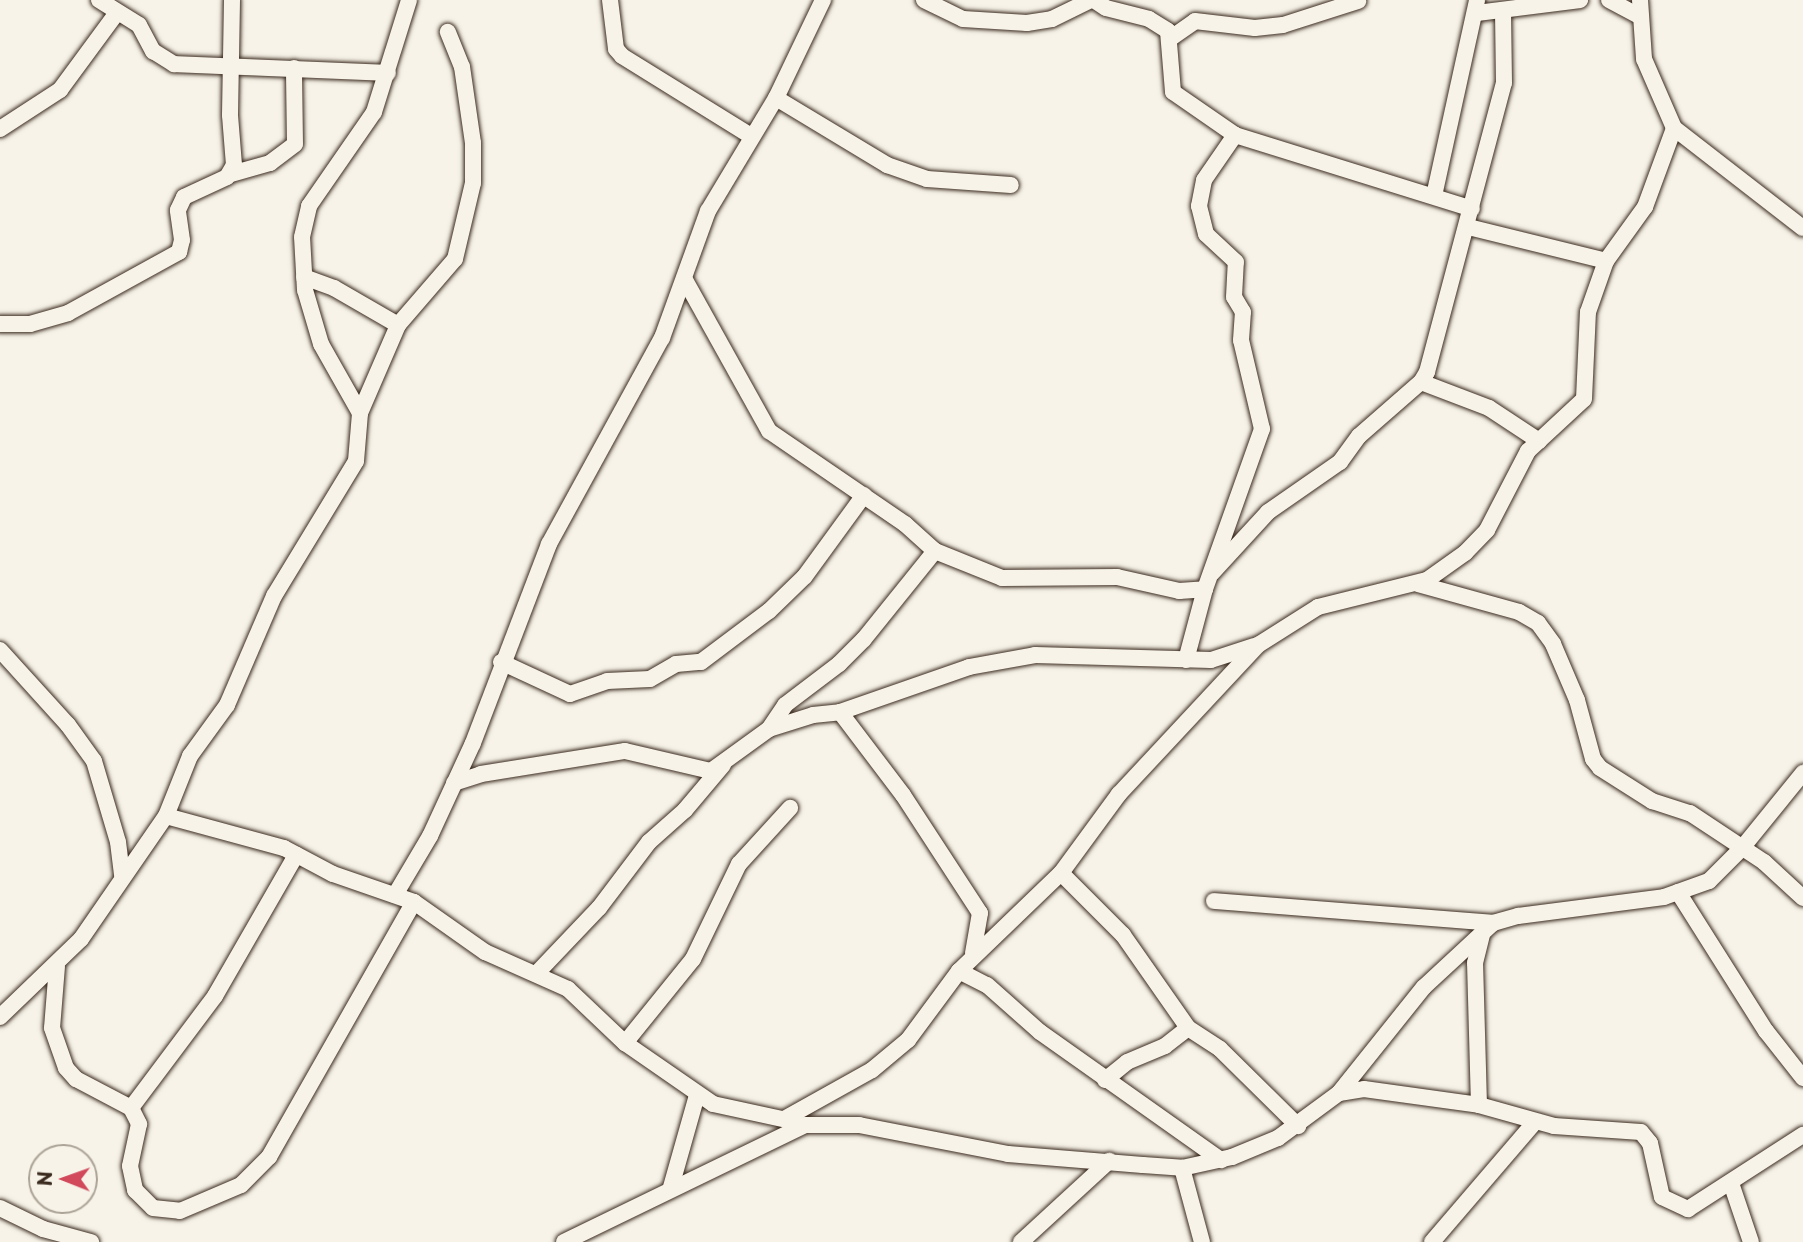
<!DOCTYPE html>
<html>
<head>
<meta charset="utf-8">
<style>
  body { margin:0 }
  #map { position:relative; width:1803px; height:1242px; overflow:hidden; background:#f7f3e8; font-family:"Playpen Sans",sans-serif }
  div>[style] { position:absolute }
  .roads { filter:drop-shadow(0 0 2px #3b2a1e) drop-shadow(0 0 2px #3b2a1e) }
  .street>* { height:16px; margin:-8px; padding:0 8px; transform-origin:8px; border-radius:8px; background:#f7f3e8 }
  span { translate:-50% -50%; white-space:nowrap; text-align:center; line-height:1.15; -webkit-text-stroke:7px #f7f3e8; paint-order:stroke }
  .north { position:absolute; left:28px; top:1144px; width:70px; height:70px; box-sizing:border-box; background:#f7f3e8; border:2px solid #aca397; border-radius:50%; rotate:271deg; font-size:19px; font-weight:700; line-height:28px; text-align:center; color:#3b2a1e }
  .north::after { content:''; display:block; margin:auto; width:24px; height:32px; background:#d1495b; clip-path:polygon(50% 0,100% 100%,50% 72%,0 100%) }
</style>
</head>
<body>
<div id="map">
  <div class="roads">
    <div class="street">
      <div style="left:99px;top:0;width:47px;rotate:32deg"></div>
      <div style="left:139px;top:25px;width:30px;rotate:62deg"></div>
      <div style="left:153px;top:51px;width:25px;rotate:32deg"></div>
      <div style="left:174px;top:64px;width:214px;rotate:2.4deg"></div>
      <div style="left:610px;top:0;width:49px;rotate:83deg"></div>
      <div style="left:616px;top:49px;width:9px;rotate:49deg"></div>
      <div style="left:622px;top:56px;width:152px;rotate:31.8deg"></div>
      <div style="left:924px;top:0;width:43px;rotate:26deg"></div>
      <div style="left:963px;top:19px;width:64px;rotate:3.6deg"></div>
      <div style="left:1027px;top:23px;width:25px;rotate:-9deg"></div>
      <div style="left:1052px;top:19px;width:43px;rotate:-26deg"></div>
      <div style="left:1094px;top:0;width:14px;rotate:34deg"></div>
      <div style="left:1106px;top:8px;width:44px;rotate:14.3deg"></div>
      <div style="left:1149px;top:19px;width:22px;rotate:32deg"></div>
      <div style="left:1168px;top:31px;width:61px;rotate:85.3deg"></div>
      <div style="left:1173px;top:92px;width:75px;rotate:34.7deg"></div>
      <div style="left:1235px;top:135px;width:248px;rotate:17.3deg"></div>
      <div style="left:1609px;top:0;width:34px;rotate:28deg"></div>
      <div style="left:1640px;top:0;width:59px;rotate:86.1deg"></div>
      <div style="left:1644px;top:59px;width:75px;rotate:66.5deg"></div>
      <div style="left:1674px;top:128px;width:163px;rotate:37.8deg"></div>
      <div style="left:1477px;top:13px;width:104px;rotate:-7.2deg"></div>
      <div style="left:1171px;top:38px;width:29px;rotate:-35deg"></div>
      <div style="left:1195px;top:21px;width:60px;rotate:6.7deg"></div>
      <div style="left:1255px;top:28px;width:28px;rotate:-6deg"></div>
      <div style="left:1283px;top:25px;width:79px;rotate:-17.7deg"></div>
      <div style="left:776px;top:98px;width:130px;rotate:31.1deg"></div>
      <div style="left:887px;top:165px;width:42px;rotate:19.3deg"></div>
      <div style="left:927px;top:179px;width:84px;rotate:4.1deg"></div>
      <div style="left:0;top:129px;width:72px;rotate:-33deg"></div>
      <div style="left:60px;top:90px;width:94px;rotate:-53.6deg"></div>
      <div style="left:231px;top:174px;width:41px;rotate:-15.8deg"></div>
      <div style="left:270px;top:163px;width:31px;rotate:-37deg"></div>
      <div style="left:295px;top:144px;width:76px;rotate:-90.8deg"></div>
      <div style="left:1434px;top:196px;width:201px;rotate:-77.6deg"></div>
      <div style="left:1468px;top:227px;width:142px;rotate:13.8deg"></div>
      <div style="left:304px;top:277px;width:32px;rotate:20deg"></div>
      <div style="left:334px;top:288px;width:74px;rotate:30deg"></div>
      <div style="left:398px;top:325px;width:87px;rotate:-49.2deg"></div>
      <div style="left:455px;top:259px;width:78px;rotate:-76.7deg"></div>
      <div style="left:473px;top:183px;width:40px;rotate:-90deg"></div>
      <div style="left:473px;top:143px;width:77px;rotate:-98.2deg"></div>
      <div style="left:462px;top:67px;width:38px;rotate:-112deg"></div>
      <div style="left:685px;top:280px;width:173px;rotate:60.9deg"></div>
      <div style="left:769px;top:431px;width:165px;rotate:34.4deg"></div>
      <div style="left:905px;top:524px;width:40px;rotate:42deg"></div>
      <div style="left:935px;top:551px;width:72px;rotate:21.9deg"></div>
      <div style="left:1002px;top:578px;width:115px;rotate:-0.5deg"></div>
      <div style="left:1117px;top:577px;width:64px;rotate:12.7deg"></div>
      <div style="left:1179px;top:591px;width:26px;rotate:-4deg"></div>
      <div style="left:0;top:324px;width:30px"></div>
      <div style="left:30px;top:324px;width:40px;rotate:-16deg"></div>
      <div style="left:68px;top:313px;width:127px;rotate:-28.8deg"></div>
      <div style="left:179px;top:252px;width:12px;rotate:-76deg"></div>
      <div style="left:182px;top:240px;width:30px;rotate:-98deg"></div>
      <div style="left:178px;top:210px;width:14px;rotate:-65deg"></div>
      <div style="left:184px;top:197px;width:47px;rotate:-24.9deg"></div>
      <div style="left:227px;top:177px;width:14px;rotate:-60deg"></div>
      <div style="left:234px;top:165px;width:50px;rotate:-94.6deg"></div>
      <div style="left:230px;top:115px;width:115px;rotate:-89deg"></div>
      <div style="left:1421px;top:382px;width:73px;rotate:20.9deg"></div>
      <div style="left:1489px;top:408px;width:60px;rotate:33.4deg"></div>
      <div style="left:360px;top:413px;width:96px;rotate:-66.6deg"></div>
      <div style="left:1212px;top:573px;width:83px;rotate:-47.4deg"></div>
      <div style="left:1268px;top:512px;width:88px;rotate:-34.8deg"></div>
      <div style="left:1340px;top:462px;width:32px;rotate:-54deg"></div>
      <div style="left:1359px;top:436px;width:82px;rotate:-41.1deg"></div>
      <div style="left:1421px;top:382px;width:12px;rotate:-59deg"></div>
      <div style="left:1427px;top:372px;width:299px;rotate:-75.1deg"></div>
      <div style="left:1504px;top:83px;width:72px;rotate:-90.8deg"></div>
      <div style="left:1418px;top:584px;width:105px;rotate:15.5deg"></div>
      <div style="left:1519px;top:612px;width:22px;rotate:30deg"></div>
      <div style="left:1538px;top:623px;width:26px;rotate:54deg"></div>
      <div style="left:1553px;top:644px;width:61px;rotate:66.8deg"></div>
      <div style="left:1577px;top:700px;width:61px;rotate:74.8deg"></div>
      <div style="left:1593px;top:759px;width:11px;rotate:52deg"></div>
      <div style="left:1600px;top:768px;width:62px;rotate:32.4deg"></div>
      <div style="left:1652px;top:801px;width:40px;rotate:18deg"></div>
      <div style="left:1690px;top:813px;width:89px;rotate:33.5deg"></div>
      <div style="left:1764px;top:862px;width:53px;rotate:42.7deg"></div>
      <div style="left:0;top:650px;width:101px;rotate:47.8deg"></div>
      <div style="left:68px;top:725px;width:44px;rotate:54.2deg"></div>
      <div style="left:94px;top:761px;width:84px;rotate:73.5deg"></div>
      <div style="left:118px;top:842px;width:35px;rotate:83deg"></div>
      <div style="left:1186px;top:660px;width:73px;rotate:-75deg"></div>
      <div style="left:1205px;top:589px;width:170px;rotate:-70.4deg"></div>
      <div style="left:1262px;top:429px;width:91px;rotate:-103.3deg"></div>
      <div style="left:1241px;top:340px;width:28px;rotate:-86deg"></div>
      <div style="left:1243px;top:312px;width:17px;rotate:-121deg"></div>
      <div style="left:1234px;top:297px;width:35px;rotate:-87deg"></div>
      <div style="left:1236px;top:262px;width:41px;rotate:-137deg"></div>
      <div style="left:1206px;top:234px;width:29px;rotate:-104deg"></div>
      <div style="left:1199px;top:206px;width:26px;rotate:-79deg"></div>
      <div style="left:1204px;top:180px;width:55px;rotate:-55.4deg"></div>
      <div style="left:501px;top:662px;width:76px;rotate:24.9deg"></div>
      <div style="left:570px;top:694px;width:39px;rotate:-19deg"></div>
      <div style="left:607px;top:681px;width:43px;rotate:-2.7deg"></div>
      <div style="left:650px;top:679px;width:30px;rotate:-30deg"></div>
      <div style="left:676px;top:664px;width:25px;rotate:-5deg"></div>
      <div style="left:701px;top:662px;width:85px;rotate:-36.9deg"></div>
      <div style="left:769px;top:611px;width:50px;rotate:-44.2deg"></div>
      <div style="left:805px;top:576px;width:100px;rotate:-53.9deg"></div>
      <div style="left:840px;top:712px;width:104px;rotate:52.8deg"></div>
      <div style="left:903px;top:795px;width:141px;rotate:56.9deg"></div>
      <div style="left:980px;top:913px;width:41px;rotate:99.9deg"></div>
      <div style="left:769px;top:729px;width:29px;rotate:-56deg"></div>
      <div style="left:785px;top:705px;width:68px;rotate:-37.2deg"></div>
      <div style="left:839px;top:664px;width:35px;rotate:-45deg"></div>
      <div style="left:864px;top:639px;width:113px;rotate:-51.1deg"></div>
      <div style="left:454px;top:783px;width:28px;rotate:-18deg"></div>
      <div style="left:481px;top:774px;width:146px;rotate:-9.1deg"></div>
      <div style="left:625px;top:751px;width:88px;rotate:13.1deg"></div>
      <div style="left:711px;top:771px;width:72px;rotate:-35.9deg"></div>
      <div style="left:769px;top:729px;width:46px;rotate:-17.7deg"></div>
      <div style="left:813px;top:715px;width:27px;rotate:-6deg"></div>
      <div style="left:840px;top:712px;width:137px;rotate:-19.2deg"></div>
      <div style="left:969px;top:667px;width:67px;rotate:-10.3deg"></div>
      <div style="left:1035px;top:655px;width:176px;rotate:1.6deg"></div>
      <div style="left:1211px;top:660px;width:45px;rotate:-18deg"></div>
      <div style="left:166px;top:816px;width:122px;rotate:15.2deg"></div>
      <div style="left:284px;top:848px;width:55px;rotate:28deg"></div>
      <div style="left:333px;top:874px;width:86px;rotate:19.1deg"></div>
      <div style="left:414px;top:902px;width:87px;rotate:35.2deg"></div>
      <div style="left:485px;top:952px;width:91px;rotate:24deg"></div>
      <div style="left:568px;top:989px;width:79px;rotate:43.5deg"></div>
      <div style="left:625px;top:1043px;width:107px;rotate:34.7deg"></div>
      <div style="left:713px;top:1104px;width:85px;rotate:12.2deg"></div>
      <div style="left:1061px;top:873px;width:88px;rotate:45deg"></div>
      <div style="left:1123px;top:935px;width:113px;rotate:55deg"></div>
      <div style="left:1188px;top:1028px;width:38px;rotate:33deg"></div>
      <div style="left:1220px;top:1049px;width:110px;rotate:44.6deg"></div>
      <div style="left:1678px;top:892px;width:165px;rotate:57.7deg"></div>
      <div style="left:1766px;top:1031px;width:60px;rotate:51.8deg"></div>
      <div style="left:395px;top:895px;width:69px;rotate:-59.3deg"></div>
      <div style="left:430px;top:836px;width:102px;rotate:-65.2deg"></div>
      <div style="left:473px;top:743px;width:213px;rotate:-69.1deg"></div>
      <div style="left:549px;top:544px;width:235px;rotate:-61.3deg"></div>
      <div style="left:662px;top:338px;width:135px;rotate:-70.1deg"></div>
      <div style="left:708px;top:211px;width:132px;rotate:-59deg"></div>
      <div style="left:776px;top:98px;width:109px;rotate:-64.4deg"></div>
      <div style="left:1214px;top:901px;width:280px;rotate:4.5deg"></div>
      <div style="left:57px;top:966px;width:62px;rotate:94.6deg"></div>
      <div style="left:52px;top:1028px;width:42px;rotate:70.7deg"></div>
      <div style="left:66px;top:1068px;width:15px;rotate:48deg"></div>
      <div style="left:76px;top:1079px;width:62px;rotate:27.8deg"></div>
      <div style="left:131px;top:1108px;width:18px;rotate:63deg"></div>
      <div style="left:139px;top:1124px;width:43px;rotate:102.1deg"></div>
      <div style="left:130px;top:1166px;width:25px;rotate:78deg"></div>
      <div style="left:135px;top:1190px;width:25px;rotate:45deg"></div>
      <div style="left:153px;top:1208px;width:27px;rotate:6deg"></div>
      <div style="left:180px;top:1211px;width:66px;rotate:-23.1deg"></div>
      <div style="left:241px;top:1185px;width:40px;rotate:-45deg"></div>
      <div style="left:269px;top:1157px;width:293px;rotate:-60.4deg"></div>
      <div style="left:959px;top:971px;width:31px;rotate:27deg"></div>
      <div style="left:987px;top:985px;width:71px;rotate:41.6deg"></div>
      <div style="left:1040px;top:1032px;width:222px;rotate:35.3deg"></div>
      <div style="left:537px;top:973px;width:90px;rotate:-46.4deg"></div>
      <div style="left:599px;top:908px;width:83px;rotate:-52.9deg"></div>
      <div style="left:649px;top:842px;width:48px;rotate:-41.6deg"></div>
      <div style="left:685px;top:810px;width:59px;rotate:-49.8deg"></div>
      <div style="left:0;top:1017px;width:112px;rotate:-43.9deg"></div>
      <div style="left:81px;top:939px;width:150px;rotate:-55.4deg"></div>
      <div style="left:166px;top:816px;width:65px;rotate:-68.2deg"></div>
      <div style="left:190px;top:756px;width:63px;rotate:-54deg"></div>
      <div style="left:227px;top:705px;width:119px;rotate:-66.7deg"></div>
      <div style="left:274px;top:596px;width:158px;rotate:-58.7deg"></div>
      <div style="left:356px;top:461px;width:48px;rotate:-85.2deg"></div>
      <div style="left:360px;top:413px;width:79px;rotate:-119.5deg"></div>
      <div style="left:321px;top:344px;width:56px;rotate:-106.5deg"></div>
      <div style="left:305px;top:290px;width:53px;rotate:-93.2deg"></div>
      <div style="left:302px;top:237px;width:32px;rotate:-77deg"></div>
      <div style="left:309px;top:206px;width:114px;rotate:-55.3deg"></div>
      <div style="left:374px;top:112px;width:117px;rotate:-72.6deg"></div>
      <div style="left:625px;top:1043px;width:108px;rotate:-51deg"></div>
      <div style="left:693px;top:959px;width:106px;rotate:-64.2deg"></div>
      <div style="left:739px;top:864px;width:76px;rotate:-47.7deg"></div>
      <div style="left:1105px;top:1080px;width:28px;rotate:-39deg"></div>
      <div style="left:1127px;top:1062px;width:41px;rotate:-22.8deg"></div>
      <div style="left:1165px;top:1046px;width:29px;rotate:-38deg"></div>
      <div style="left:1339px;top:1093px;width:25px;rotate:-9deg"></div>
      <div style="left:1364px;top:1089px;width:116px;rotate:7.9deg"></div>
      <div style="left:1479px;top:1105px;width:78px;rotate:15.6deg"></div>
      <div style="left:1554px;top:1126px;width:87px;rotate:3.9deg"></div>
      <div style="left:1641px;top:1132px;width:14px;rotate:51deg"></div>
      <div style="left:1650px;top:1143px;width:55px;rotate:77.5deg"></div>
      <div style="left:1662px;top:1197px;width:29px;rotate:25deg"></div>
      <div style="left:1688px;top:1209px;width:137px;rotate:-32.8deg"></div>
      <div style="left:1479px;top:1105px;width:142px;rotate:-91.6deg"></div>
      <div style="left:1475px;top:963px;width:30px;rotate:-76deg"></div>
      <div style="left:131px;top:1108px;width:140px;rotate:-53.1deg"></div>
      <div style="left:215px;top:996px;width:163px;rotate:-60.1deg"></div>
      <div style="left:786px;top:1118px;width:98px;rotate:-29.2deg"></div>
      <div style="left:872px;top:1070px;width:47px;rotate:-39.8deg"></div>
      <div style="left:908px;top:1040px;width:86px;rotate:-53.5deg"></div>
      <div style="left:959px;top:971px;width:141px;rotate:-43.9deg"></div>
      <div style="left:1061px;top:873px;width:98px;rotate:-53.7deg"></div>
      <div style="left:1119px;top:794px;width:204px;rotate:-47deg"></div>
      <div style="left:1258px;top:645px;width:71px;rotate:-32.3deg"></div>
      <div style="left:1318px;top:607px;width:112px;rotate:-13.9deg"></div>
      <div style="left:1427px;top:580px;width:47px;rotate:-35.4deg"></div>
      <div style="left:1465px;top:553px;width:32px;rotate:-46deg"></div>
      <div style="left:1487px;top:530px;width:89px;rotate:-62.6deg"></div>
      <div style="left:1528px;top:451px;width:76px;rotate:-42.9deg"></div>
      <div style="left:1584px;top:399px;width:87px;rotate:-87.4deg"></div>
      <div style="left:1588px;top:312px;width:54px;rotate:-70.6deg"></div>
      <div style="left:1606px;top:261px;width:67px;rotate:-54.2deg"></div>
      <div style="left:1645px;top:207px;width:84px;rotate:-69.8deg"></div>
      <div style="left:1182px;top:1168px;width:77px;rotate:74.9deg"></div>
      <div style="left:1731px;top:1183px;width:62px;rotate:71.3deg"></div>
      <div style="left:671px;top:1187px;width:96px;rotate:-74.2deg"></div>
      <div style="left:0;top:1208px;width:48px;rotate:26deg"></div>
      <div style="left:43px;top:1229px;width:50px;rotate:15.2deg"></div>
      <div style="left:564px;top:1242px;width:268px;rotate:-25.9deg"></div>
      <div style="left:805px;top:1125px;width:54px"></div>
      <div style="left:859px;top:1125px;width:152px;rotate:11deg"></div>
      <div style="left:1008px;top:1154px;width:135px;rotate:4.7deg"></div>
      <div style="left:1143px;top:1165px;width:39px;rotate:4deg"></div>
      <div style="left:1182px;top:1168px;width:51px;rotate:-12.4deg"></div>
      <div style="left:1232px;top:1157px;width:50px;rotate:-22.4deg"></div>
      <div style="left:1278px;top:1138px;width:76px;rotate:-36.4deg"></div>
      <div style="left:1339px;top:1093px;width:136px;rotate:-51.3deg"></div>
      <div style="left:1424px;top:987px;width:94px;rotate:-42.8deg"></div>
      <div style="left:1493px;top:923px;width:26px;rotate:-16deg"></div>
      <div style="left:1518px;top:916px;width:147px;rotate:-7.4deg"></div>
      <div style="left:1664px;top:897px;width:48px;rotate:-19.6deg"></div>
      <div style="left:1709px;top:881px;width:47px;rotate:-45deg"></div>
      <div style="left:1742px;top:848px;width:97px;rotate:-50.9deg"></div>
      <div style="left:1021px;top:1242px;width:120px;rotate:-42.6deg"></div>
      <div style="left:1432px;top:1242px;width:157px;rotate:-49.4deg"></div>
    </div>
  </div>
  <div class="north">N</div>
</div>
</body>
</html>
